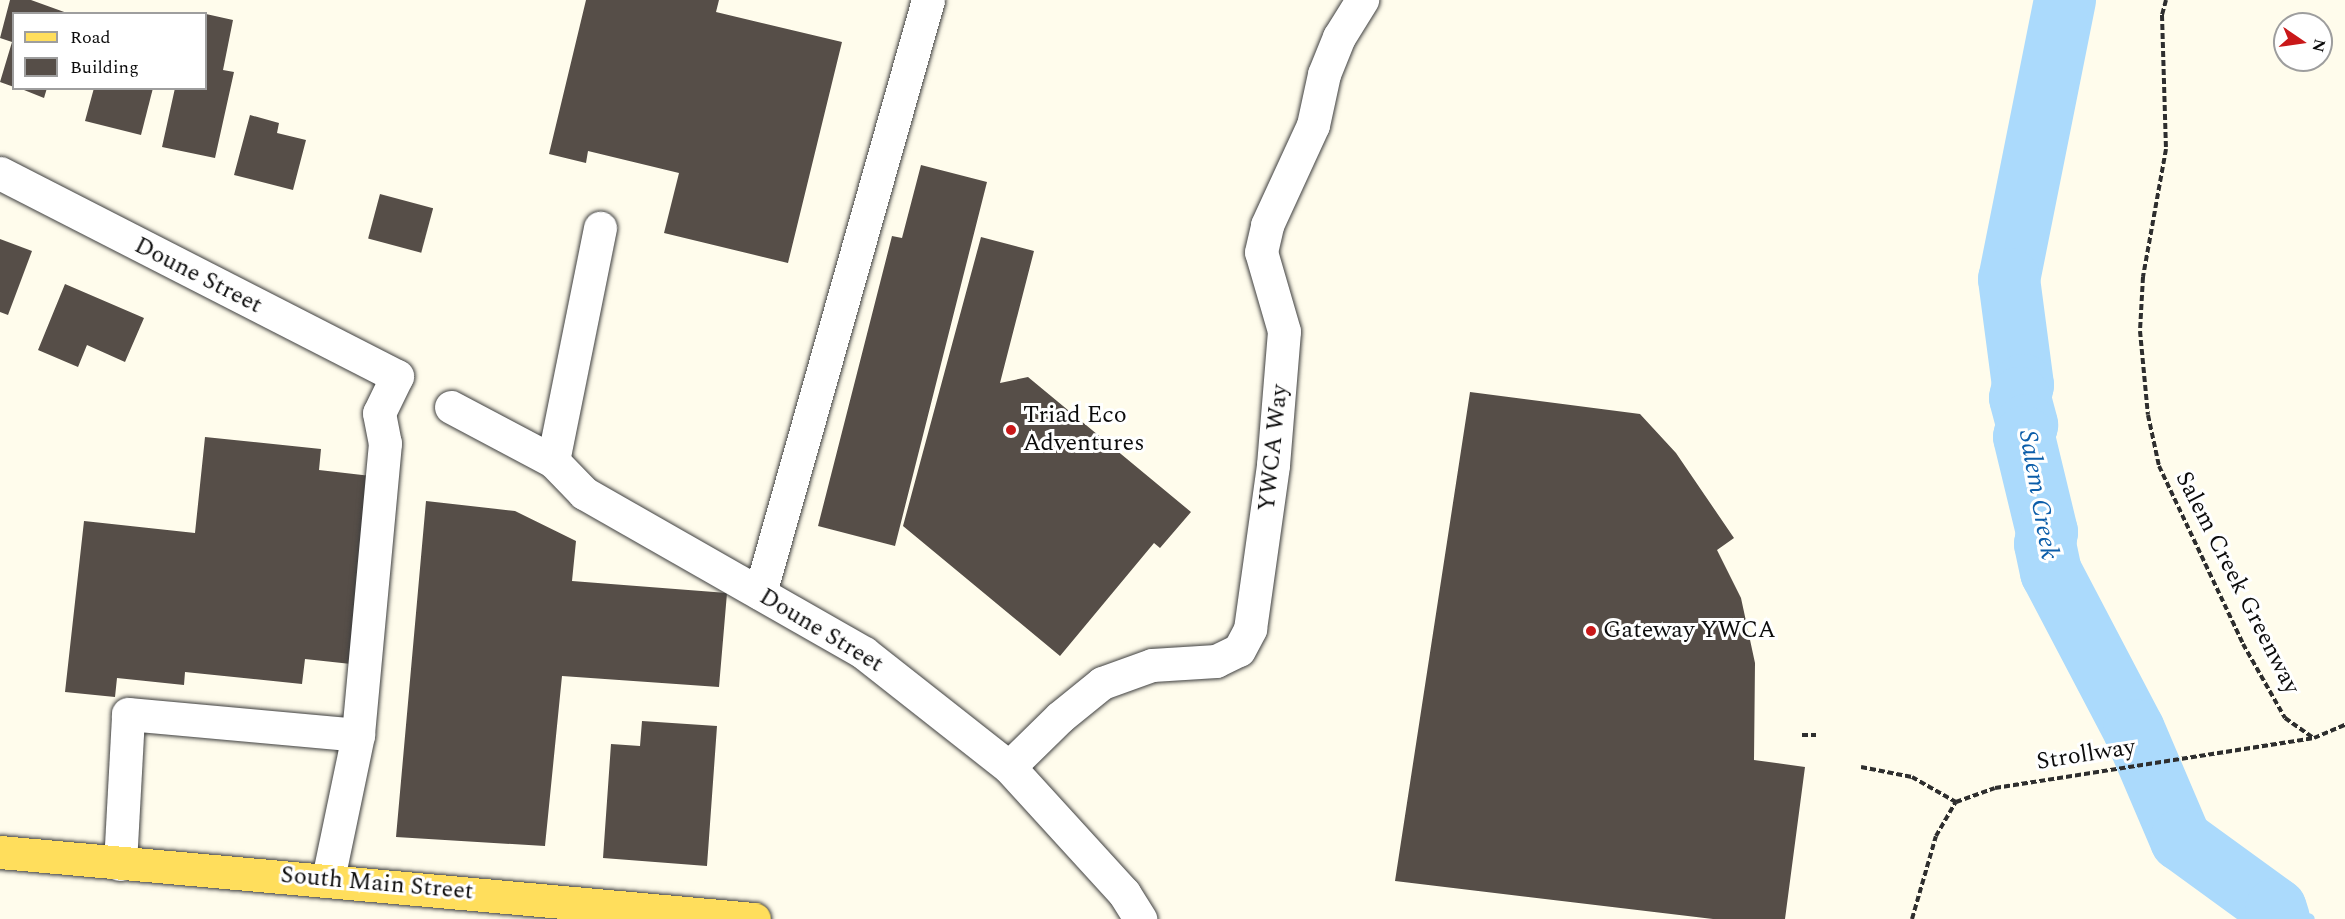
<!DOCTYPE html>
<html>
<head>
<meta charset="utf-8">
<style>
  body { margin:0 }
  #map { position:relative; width:2345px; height:919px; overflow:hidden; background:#fffcec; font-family:Spectral,serif }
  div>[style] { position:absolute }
  .stream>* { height:10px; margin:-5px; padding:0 5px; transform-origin:5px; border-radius:5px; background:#abdafc }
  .river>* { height:62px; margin:-31px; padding:0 31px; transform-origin:31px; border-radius:31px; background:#abdafc }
  .building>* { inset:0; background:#564e48; transform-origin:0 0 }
  .path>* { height:4px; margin-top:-2px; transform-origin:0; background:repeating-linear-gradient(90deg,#2e2e2e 0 6px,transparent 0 9px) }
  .roads { filter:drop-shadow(0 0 2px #3f3f3f) drop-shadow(0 0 2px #3f3f3f) }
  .minor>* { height:33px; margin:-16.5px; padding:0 16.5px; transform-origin:16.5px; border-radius:16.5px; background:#fff }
  .major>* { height:33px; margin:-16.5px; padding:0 16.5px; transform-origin:16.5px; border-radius:16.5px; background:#ffde5c }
  .dots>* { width:16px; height:16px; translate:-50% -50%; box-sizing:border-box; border:3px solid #fff; border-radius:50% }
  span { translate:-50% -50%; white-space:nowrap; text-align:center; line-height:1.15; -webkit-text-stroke:6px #fff; paint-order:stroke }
  .street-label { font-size:24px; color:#0c0c0c }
  .poi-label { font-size:24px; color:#0c0c0c }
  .left { translate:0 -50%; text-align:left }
  .water-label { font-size:26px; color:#0b5da9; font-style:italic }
  .legend { position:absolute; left:12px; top:12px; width:195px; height:78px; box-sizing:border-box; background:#fff; border:2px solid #9e9e9e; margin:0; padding:8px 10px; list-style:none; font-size:18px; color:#0c0c0c }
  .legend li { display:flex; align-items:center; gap:12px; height:30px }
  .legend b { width:30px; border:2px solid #9e9e9e }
  .north { position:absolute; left:2273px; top:12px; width:60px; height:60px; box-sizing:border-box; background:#fff; border:2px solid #9e9e9e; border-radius:50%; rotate:103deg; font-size:16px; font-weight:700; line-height:24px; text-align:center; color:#0c0c0c }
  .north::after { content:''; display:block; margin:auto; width:21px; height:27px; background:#c91819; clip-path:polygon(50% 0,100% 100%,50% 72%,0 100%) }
</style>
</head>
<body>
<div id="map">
  <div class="stream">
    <div style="left:2276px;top:909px;width:35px;rotate:16deg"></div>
  </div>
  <div class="river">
    <div style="left:2065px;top:0;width:285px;rotate:101.3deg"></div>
    <div style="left:2009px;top:279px;width:107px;rotate:82.5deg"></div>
    <div style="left:2023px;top:385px;width:13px;rotate:103deg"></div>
    <div style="left:2020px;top:398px;width:28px;rotate:75deg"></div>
    <div style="left:2027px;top:425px;width:12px;rotate:104deg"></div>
    <div style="left:2024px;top:437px;width:98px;rotate:76.4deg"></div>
    <div style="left:2047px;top:532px;width:12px;rotate:99deg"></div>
    <div style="left:2045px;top:544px;width:29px;rotate:78deg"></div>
    <div style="left:2051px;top:572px;width:178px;rotate:62.3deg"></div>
    <div style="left:2134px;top:730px;width:120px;rotate:66.9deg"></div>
    <div style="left:2181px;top:840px;width:117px;rotate:36deg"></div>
    <div style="left:2276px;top:909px;width:10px;rotate:73deg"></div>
  </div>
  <div class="building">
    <div style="clip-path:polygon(10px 0,31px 0,67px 13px,14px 14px,14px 87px,0 82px,12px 42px,0 38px)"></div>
    <div style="clip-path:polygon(586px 0,719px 0,716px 12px,842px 42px,788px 263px,664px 233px,679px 173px,588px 151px,586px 163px,549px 154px)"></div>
    <div style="clip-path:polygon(206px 14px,233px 20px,223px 70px,234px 72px,215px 158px,162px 147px,175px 88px,206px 88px)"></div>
    <div style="clip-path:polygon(19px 88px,47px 88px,44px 98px)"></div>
    <div style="clip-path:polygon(94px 88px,153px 88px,141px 135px,85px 121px)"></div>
    <div style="clip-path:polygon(250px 115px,279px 123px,277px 133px,306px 140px,293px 190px,234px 175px)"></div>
    <div style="clip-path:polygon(921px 165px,987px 182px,895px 546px,818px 526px,892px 236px,902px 238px)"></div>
    <div style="left:380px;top:194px;width:55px;height:46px;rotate:15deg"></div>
    <div style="clip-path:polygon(981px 237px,1034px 251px,1000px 383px,1028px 377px,1191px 512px,1160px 548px,1154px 543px,1060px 656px,903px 526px)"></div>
    <div style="clip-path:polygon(0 239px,32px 251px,8px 315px,0 312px)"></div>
    <div style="clip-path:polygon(65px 284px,144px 318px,125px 362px,87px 345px,78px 367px,38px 350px)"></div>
    <div style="clip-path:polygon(1470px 392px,1640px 414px,1676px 453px,1734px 538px,1717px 550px,1741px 598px,1755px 663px,1754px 760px,1805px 767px,1785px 919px,1713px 919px,1395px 881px)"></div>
    <div style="clip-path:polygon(205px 437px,321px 449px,319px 470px,371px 476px,351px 664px,305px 659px,302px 684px,185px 672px,184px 685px,117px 678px,115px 697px,65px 692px,84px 521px,195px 533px)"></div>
    <div style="clip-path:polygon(426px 501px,515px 511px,576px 541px,572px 581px,727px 593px,719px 687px,562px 676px,545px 846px,396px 837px)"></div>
    <div style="clip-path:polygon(642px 721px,717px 726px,707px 866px,603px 858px,611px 744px,640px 746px)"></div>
  </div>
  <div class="path">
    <div style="left:2166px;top:0;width:16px;rotate:105deg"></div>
    <div style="left:2162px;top:15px;width:134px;rotate:88.3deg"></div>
    <div style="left:2166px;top:149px;width:130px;rotate:100.2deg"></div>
    <div style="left:2143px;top:277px;width:54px;rotate:93.2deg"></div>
    <div style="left:2140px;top:331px;width:84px;rotate:84.6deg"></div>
    <div style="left:2148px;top:415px;width:52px;rotate:77.8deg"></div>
    <div style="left:2159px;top:466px;width:197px;rotate:64.7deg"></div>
    <div style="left:2243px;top:644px;width:85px;rotate:60.4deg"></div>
    <div style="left:2285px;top:718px;width:35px;rotate:35deg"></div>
    <div style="left:1802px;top:735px;width:14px"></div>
    <div style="left:1861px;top:767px;width:52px;rotate:11.1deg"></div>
    <div style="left:1912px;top:777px;width:51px;rotate:29.6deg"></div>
    <div style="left:1912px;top:919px;width:86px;rotate:-73.9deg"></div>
    <div style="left:1936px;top:836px;width:39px;rotate:-60deg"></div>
    <div style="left:1956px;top:802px;width:41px;rotate:-19.7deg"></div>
    <div style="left:1995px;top:788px;width:323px;rotate:-8.9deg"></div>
    <div style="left:2314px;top:738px;width:34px;rotate:-23deg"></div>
  </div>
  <div class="roads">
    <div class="minor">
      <div style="left:0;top:173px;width:446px;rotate:27.1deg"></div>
      <div style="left:397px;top:376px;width:41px;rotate:115.9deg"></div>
      <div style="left:379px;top:413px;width:31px;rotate:79deg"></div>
      <div style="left:385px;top:443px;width:293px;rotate:95.3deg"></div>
      <div style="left:358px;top:735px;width:147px;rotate:101.8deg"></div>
      <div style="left:451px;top:407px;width:115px;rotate:27.9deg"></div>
      <div style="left:553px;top:461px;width:45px;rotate:45.9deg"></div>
      <div style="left:584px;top:493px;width:322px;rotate:29.7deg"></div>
      <div style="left:864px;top:653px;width:184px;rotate:38.2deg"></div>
      <div style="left:1009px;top:767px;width:171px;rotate:47.6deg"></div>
      <div style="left:1124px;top:893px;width:31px;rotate:58deg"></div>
      <div style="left:553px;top:461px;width:238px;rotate:-78.6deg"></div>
      <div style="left:760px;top:593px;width:616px;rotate:-74.18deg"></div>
      <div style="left:1009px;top:767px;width:71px;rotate:-44.4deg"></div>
      <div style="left:1060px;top:717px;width:54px;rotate:-39deg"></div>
      <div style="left:1102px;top:683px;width:53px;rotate:-19.8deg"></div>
      <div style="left:1152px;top:665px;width:64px;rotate:-3.6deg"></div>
      <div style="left:1216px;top:661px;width:25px;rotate:-26deg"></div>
      <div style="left:1239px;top:650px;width:24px;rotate:-62deg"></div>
      <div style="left:1250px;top:629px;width:166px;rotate:-82deg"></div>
      <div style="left:1273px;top:465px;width:134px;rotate:-85.3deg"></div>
      <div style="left:1284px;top:331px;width:82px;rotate:-106.2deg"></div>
      <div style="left:1261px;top:252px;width:28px;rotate:-77deg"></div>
      <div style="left:1267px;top:225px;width:110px;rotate:-65.3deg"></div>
      <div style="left:1313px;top:125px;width:52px;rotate:-77.8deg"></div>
      <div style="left:1324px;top:74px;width:40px;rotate:-68deg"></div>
      <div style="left:1339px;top:37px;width:44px;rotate:-58.1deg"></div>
      <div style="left:120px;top:864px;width:150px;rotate:-86.9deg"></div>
      <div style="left:128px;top:714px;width:231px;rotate:5.2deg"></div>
    </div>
    <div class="major">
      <div style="left:0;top:852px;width:757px;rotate:5.08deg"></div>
    </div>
  </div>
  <div class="dots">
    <div style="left:1011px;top:430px;background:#c91819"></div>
    <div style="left:1591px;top:631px;background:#c91819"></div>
  </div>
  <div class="street-label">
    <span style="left:198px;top:276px;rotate:27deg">Doune Street</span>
    <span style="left:1274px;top:448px;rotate:-84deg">YWCA Way</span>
    <span style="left:2237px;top:583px;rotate:63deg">Salem Creek Greenway</span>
    <span style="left:821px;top:631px;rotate:31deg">Doune Street</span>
    <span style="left:2086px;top:755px;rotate:-9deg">Strollway</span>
    <span style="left:377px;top:884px;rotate:5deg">South Main Street</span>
  </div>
  <div class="poi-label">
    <span class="left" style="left:1023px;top:430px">Triad Eco<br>Adventures</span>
    <span class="left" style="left:1603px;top:631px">Gateway YWCA</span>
  </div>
  <div class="water-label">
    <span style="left:2038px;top:495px;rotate:80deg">Salem Creek</span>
  </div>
  <ul class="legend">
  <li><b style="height:8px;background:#ffde5c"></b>Road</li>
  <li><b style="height:16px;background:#564e48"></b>Building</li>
  </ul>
  <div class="north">N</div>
</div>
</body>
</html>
